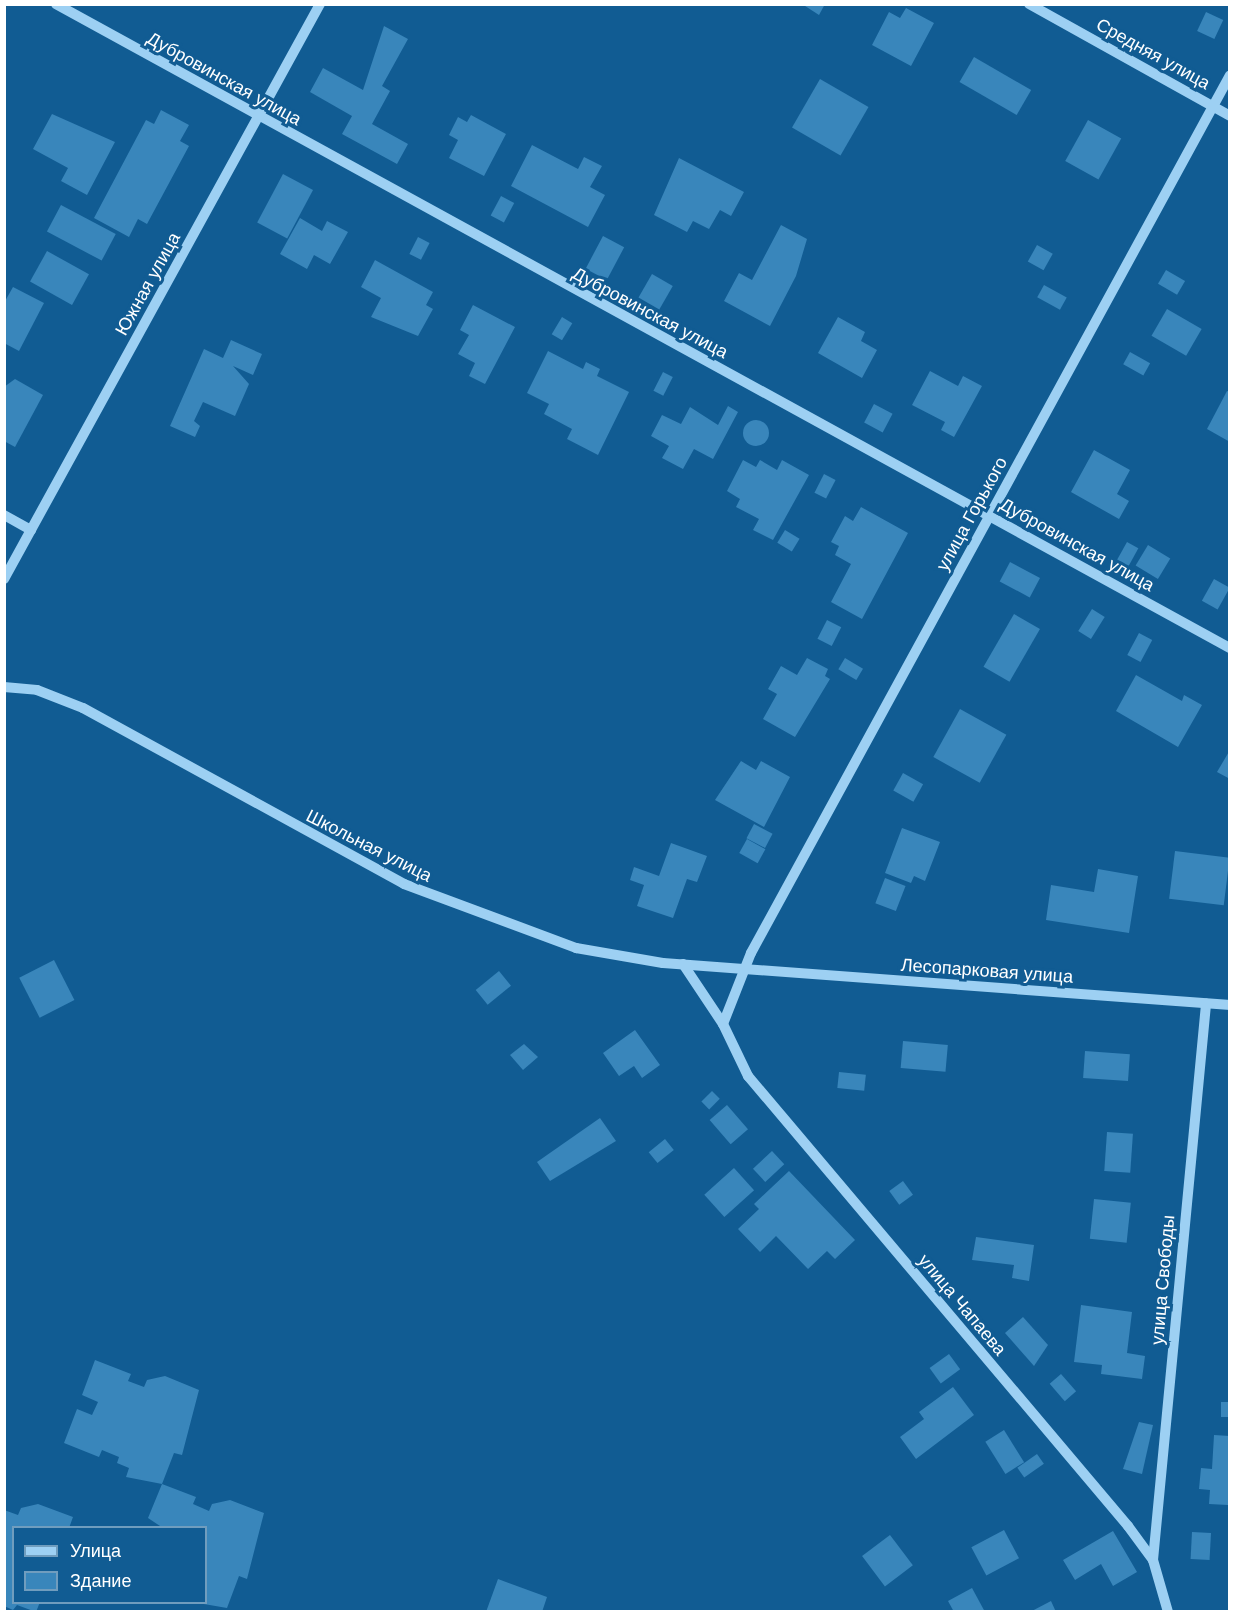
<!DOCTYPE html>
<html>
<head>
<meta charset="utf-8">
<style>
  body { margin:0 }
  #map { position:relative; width:1234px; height:1616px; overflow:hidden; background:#115c93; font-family:Arial,sans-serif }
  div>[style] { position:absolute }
  .building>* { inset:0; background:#3986bb; transform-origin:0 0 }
  .round { border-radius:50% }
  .minor>* { height:10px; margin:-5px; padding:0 5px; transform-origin:5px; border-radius:5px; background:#9dd0f3 }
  span { translate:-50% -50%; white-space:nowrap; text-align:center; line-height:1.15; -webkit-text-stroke:6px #115c93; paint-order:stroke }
  .street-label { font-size:18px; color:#fff }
  .frame { position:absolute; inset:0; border:6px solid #fff; pointer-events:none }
  .legend { position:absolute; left:12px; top:1526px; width:195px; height:78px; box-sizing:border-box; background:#115c93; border:2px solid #709dbe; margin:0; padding:8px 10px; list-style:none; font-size:18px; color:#fff }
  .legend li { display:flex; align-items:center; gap:12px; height:30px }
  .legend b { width:30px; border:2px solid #709dbe }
</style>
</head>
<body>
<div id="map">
  <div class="building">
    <div style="clip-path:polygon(802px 4px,825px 4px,819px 15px)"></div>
    <div style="clip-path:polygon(906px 8px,934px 23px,911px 66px,872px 45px,889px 12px,900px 18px)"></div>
    <div style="left:1206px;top:12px;width:19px;height:21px;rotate:25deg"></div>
    <div style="clip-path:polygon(384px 26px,408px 39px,382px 86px,390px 91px,372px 124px,408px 144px,397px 164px,342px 134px,352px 116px,310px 92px,323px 68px,363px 90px)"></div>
    <div style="left:974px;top:57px;width:66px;height:29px;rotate:30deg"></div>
    <div style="left:820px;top:79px;width:56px;height:56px;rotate:30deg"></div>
    <div style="clip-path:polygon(161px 110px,189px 125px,180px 141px,189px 146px,147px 224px,138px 219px,129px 237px,94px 218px,146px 120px,154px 124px)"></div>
    <div style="clip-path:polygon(52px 114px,115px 142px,87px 195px,61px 181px,68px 168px,33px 149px)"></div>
    <div style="clip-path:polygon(471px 115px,506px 134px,484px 176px,449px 158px,458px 140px,449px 135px,458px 117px,467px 122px)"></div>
    <div style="left:1088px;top:120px;width:38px;height:47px;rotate:29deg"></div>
    <div style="clip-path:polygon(532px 145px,578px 169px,584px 157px,602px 166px,590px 187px,605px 195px,588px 227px,511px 186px)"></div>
    <div style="clip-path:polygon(679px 158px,744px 192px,731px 216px,720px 210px,709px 229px,693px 221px,687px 232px,654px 215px)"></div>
    <div style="left:283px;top:174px;width:34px;height:55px;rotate:28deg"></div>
    <div style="left:501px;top:196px;width:15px;height:22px;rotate:28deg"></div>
    <div style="left:61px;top:205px;width:62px;height:30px;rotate:28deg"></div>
    <div style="clip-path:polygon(300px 218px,322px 231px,327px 221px,348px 232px,330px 264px,314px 255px,307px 269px,280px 254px)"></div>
    <div style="clip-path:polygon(781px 225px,807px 239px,796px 276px,770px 326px,724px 301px,739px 273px,752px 280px)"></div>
    <div style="left:603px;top:236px;width:24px;height:37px;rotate:28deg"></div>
    <div style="left:418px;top:237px;width:13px;height:19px;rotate:27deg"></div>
    <div style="left:1037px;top:245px;width:18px;height:19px;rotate:29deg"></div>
    <div style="left:47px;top:251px;width:48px;height:35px;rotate:29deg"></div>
    <div style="clip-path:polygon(375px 260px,433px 292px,426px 305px,433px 309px,418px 336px,371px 317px,381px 298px,361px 287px)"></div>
    <div style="left:1166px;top:270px;width:22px;height:16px;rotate:30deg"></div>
    <div style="left:652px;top:274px;width:24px;height:27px;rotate:30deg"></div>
    <div style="left:1044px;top:285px;width:26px;height:14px;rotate:29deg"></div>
    <div style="clip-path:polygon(13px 287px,44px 303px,19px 351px,4px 343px,4px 303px)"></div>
    <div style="clip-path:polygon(473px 305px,515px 327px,485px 384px,469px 376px,475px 363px,458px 354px,469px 335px,460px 330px)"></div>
    <div style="left:1167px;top:309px;width:40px;height:31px;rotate:30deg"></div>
    <div style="left:562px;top:317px;width:12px;height:20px;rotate:31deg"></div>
    <div style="clip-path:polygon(838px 317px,865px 332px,861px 341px,877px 350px,862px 378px,818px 353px)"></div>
    <div style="clip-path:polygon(231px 340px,262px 354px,253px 375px,233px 366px,249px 384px,235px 416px,203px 402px,194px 421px,200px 426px,195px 437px,170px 426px,204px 349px,223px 358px)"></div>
    <div style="clip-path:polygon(548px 351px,583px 369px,586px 362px,600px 369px,597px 376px,629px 392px,598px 455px,567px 439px,572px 429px,544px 414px,549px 404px,527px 393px)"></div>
    <div style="left:1130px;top:352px;width:23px;height:14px;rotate:29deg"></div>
    <div style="clip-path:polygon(930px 371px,958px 386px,963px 376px,982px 386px,954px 437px,941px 430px,945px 422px,912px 405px)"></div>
    <div style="left:663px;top:372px;width:11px;height:21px;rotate:27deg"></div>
    <div style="clip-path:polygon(15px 379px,43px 395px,15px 447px,4px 441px,4px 387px)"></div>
    <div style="clip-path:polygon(1227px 391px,1230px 392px,1230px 442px,1207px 429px)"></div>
    <div style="left:874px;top:404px;width:21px;height:21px;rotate:28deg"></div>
    <div style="clip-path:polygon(728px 406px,738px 412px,713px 459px,694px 449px,683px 469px,662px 458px,669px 446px,651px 436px,662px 415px,681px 424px,690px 407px,718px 425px)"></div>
    <div class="round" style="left:743px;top:420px;width:26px;height:26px"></div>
    <div style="clip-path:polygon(1094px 450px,1130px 470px,1117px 494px,1129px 501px,1119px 519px,1071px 492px)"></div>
    <div style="clip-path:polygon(743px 460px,756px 467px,760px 460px,777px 470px,782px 460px,809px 475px,773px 540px,753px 530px,759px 519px,736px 507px,740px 499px,727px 491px)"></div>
    <div style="left:824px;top:474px;width:13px;height:21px;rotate:27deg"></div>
    <div style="clip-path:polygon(861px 507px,908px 533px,862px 619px,831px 602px,851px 564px,835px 555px,839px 546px,831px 542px,845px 516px,853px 521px)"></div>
    <div style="left:785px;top:530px;width:17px;height:15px;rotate:31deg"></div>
    <div style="left:1127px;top:542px;width:13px;height:21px;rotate:29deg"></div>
    <div style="left:1148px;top:545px;width:26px;height:24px;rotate:31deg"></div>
    <div style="left:1010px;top:562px;width:34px;height:22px;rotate:28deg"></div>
    <div style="left:1214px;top:579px;width:18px;height:25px;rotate:29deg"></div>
    <div style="left:1092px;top:609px;width:15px;height:26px;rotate:32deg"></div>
    <div style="left:1014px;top:614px;width:30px;height:61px;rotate:30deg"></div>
    <div style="left:827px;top:620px;width:16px;height:21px;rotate:27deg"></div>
    <div style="left:1139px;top:633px;width:15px;height:25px;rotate:28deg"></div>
    <div style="clip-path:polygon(807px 658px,828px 669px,825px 676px,830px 679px,795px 737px,763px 719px,777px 694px,768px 689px,781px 666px,797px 675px)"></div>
    <div style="left:845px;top:658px;width:21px;height:13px;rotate:31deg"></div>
    <div style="clip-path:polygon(1136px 675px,1182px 701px,1184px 695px,1202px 705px,1178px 747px,1116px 711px)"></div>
    <div style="left:960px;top:709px;width:53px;height:55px;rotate:29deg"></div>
    <div style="clip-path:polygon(1230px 750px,1230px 779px,1217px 772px)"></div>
    <div style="clip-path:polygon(741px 761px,756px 770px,761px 761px,790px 777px,764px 827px,715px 800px)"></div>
    <div style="left:903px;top:773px;width:23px;height:20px;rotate:29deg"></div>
    <div style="left:754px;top:824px;width:21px;height:16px;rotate:28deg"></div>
    <div style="clip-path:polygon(902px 828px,940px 842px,925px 881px,914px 876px,911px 883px,885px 873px)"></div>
    <div style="left:747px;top:839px;width:21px;height:16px;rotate:29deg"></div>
    <div style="clip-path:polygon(671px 843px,707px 856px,697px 882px,687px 879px,673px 918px,637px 906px,644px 885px,630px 880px,634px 867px,659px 876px)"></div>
    <div style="left:1175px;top:851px;width:55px;height:48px;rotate:7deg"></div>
    <div style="clip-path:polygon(1098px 869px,1138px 876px,1129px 933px,1046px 920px,1051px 885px,1094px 892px)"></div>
    <div style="left:885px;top:878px;width:22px;height:27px;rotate:21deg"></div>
    <div style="left:54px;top:960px;width:45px;height:39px;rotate:63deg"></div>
    <div style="left:499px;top:971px;width:19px;height:30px;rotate:51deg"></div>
    <div style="clip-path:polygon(635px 1030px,660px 1065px,642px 1078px,634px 1066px,619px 1076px,603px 1053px)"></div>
    <div style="left:903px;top:1041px;width:45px;height:27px;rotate:5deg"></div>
    <div style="clip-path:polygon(524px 1044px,538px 1057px,523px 1070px,510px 1055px)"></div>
    <div style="left:1085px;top:1051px;width:45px;height:27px;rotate:4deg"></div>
    <div style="left:839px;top:1072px;width:27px;height:16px;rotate:6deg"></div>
    <div style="left:712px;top:1091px;width:11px;height:15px;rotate:45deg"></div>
    <div style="left:727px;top:1105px;width:32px;height:23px;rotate:49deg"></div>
    <div style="clip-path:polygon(600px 1118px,616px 1141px,550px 1181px,537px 1162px)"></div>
    <div style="left:1107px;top:1132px;width:26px;height:39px;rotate:4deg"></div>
    <div style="left:665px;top:1139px;width:14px;height:21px;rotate:51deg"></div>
    <div style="left:772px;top:1151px;width:18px;height:26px;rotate:47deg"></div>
    <div style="left:734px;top:1168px;width:30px;height:40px;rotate:48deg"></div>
    <div style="clip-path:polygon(789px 1171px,855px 1240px,835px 1259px,827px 1251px,808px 1269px,776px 1236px,760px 1252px,738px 1229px,759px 1209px,754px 1204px)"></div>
    <div style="left:903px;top:1181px;width:17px;height:17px;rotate:54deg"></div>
    <div style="left:1094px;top:1199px;width:37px;height:40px;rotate:6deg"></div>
    <div style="clip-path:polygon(976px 1237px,1034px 1245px,1029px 1281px,1012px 1278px,1014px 1265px,972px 1260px)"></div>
    <div style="clip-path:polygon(1081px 1305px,1132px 1312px,1127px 1353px,1145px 1356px,1142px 1379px,1101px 1374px,1102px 1365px,1074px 1362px)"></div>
    <div style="clip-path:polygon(1023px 1317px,1048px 1345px,1034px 1366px,1005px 1333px)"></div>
    <div style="left:949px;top:1354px;width:19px;height:24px;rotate:54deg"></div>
    <div style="clip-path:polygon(95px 1360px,131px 1374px,128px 1381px,144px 1387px,147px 1380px,165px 1376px,199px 1390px,182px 1455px,174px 1453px,162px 1484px,126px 1477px,129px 1468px,117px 1463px,119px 1457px,102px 1450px,99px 1457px,64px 1443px,77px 1409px,92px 1415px,98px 1402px,82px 1395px)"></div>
    <div style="left:1061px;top:1374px;width:23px;height:15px;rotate:49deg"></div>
    <div style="clip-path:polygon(953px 1387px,974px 1415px,916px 1459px,900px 1437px,924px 1419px,919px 1412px)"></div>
    <div style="left:1221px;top:1402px;width:9px;height:15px"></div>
    <div style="clip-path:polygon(1139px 1422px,1153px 1425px,1142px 1474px,1123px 1469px)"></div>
    <div style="left:1004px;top:1430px;width:38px;height:22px;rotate:58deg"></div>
    <div style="clip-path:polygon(1214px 1435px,1230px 1436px,1228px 1505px,1209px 1504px,1210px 1490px,1199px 1489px,1201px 1468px,1212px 1469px)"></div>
    <div style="left:1037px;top:1454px;width:12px;height:24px;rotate:55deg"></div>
    <div style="clip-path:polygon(162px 1484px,196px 1497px,193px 1504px,209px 1511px,212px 1504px,230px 1500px,264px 1513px,247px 1579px,239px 1576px,227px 1608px,198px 1603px,206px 1602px,206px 1528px,163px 1528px,148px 1518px)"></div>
    <div style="clip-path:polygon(38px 1504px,73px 1517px,69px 1528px,14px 1528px,14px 1602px,40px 1602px,36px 1612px,17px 1605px,13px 1610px,4px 1606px,4px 1510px,18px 1515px,21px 1508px)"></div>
    <div style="left:1004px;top:1530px;width:32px;height:37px;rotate:62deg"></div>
    <div style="clip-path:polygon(1113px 1531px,1137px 1572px,1113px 1586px,1101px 1564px,1075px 1580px,1063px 1560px)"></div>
    <div style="left:1192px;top:1532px;width:19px;height:27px;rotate:3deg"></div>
    <div style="left:890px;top:1535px;width:38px;height:35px;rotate:53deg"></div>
    <div style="clip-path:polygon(498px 1579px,547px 1597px,542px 1612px,486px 1612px)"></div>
    <div style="clip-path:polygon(972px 1588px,985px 1612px,954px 1612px,948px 1601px)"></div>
    <div style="clip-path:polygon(1051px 1601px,1056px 1612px,1030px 1612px)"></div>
  </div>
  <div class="minor">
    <div style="left:56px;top:4px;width:1339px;rotate:28.75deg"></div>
    <div style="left:1029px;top:4px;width:230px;rotate:29.1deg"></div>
    <div style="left:4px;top:515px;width:31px;rotate:29deg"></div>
    <div style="left:4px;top:579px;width:656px;rotate:-61.21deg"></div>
    <div style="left:4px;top:687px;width:33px;rotate:5deg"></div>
    <div style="left:37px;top:690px;width:49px;rotate:21.4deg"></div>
    <div style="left:83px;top:708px;width:366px;rotate:28.7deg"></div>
    <div style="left:404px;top:884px;width:184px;rotate:20.4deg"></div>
    <div style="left:576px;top:948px;width:88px;rotate:9.8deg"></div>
    <div style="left:663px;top:963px;width:569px;rotate:4.24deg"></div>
    <div style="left:683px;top:964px;width:72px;rotate:56.3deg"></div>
    <div style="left:723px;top:1024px;width:58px;rotate:64.3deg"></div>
    <div style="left:748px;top:1076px;width:589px;rotate:49.82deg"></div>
    <div style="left:1128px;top:1526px;width:42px;rotate:53.7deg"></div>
    <div style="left:1153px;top:1560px;width:54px;rotate:73.9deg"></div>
    <div style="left:723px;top:1024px;width:76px;rotate:-68.5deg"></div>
    <div style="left:751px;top:953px;width:1000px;rotate:-61.38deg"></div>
    <div style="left:1153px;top:1560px;width:559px;rotate:-84.55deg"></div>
  </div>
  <div class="street-label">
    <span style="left:1153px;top:54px;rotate:29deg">Средняя улица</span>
    <span style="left:224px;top:79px;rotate:29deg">Дубровинская улица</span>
    <span style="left:148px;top:284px;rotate:-61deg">Южная улица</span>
    <span style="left:650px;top:313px;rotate:28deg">Дубровинская улица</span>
    <span style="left:972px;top:514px;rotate:-61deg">улица Горького</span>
    <span style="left:1077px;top:545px;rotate:29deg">Дубровинская улица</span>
    <span style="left:369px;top:846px;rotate:27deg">Школьная улица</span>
    <span style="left:987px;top:971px;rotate:4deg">Лесопарковая улица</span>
    <span style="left:1163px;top:1280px;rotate:-85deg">улица Свободы</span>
    <span style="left:962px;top:1305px;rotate:50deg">улица Чапаева</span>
  </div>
  <div class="frame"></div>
  <ul class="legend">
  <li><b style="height:8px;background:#9dd0f3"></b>Улица</li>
  <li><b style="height:16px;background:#3986bb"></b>Здание</li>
  </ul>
</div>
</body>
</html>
